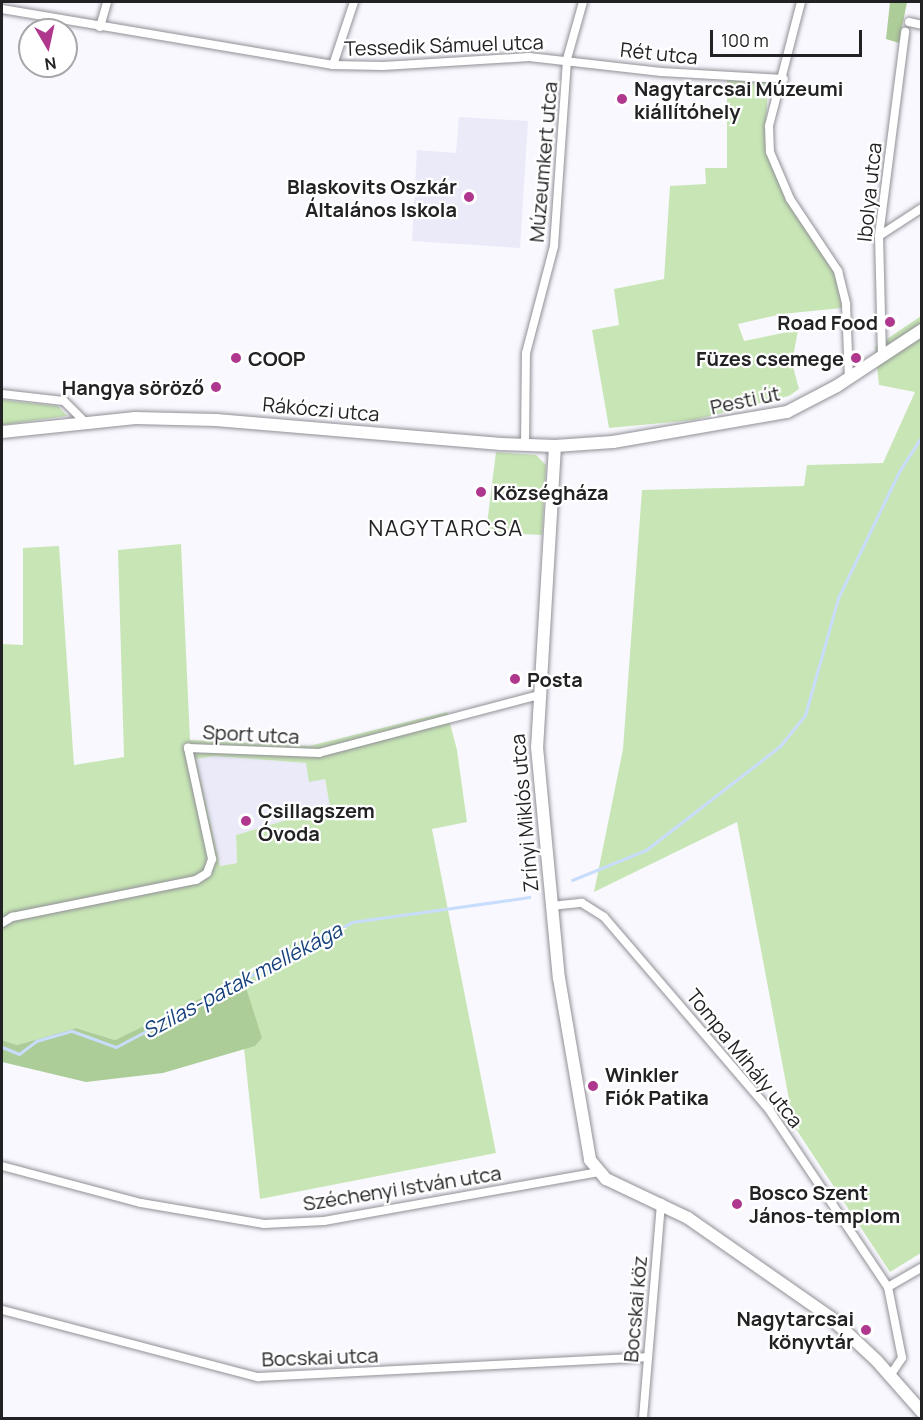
<!DOCTYPE html>
<html>
<head>
<meta charset="utf-8">
<style>
  body { margin:0 }
  #map { position:relative; width:923px; height:1420px; overflow:hidden; background:#f9f8ff; font-family:Manrope,sans-serif }
  div>[style] { position:absolute }
  .built>* { inset:0; background:#eaeaf8 }
  .green>* { inset:0; background:#c8e6b5 }
  .forest>* { inset:0; background:#adcd98 }
  .stream>* { height:3px; margin:-1.5px; padding:0 1.5px; transform-origin:1.5px; border-radius:1.5px; background:#c8ddfc }
  .roads { filter:drop-shadow(0 0 2px #909096) drop-shadow(0 0 2px #909096) }
  .minor>* { height:8px; margin:-4px; padding:0 4px; transform-origin:4px; border-radius:4px; background:#fff }
  .secondary>* { height:12px; margin:-6px; padding:0 6px; transform-origin:6px; border-radius:6px; background:#fff }
  .dots>* { width:16px; height:16px; translate:-50% -50%; box-sizing:border-box; border:3px solid #fff; border-radius:50% }
  span { translate:-50% -50%; white-space:nowrap; text-align:center; line-height:1.15; -webkit-text-stroke:4.5px #fff; paint-order:stroke }
  .street-label { font-size:20px; color:#222224 }
  .poi-label { font-size:20px; color:#222224; font-weight:700 }
  .left { translate:0 -50%; text-align:left }
  .right { translate:-100% -50%; text-align:right }
  .water-label { font-size:21px; color:#17427d; font-style:italic }
  .quarter-label { font-size:22px; color:#222224; letter-spacing:1.5px }
  .frame { position:absolute; inset:0; border:3px solid #222224; pointer-events:none }
  .north { position:absolute; left:18px; top:18px; width:60px; height:60px; box-sizing:border-box; background:#fff; border:2px solid #a7a7a7; border-radius:50%; rotate:171deg; font-size:16px; font-weight:700; line-height:24px; text-align:center; color:#222224 }
  .north::after { content:''; display:block; margin:auto; width:21px; height:27px; background:#af378d; clip-path:polygon(50% 0,100% 100%,50% 72%,0 100%) }
  .scale { position:absolute; left:710px; top:30px; width:152px; height:27px; box-sizing:border-box; border:3px solid #222224; border-top:0; padding-left:8px; font-size:18px; line-height:21px; white-space:nowrap; color:#222224; -webkit-text-stroke:4px #fff; paint-order:stroke }
</style>
</head>
<body>
<div id="map">
  <div class="built">
    <div style="clip-path:polygon(459px 117px,528px 121px,520px 248px,412px 241px,417px 150px,456px 153px)"></div>
    <div style="clip-path:polygon(214px 756px,306px 763px,325px 779px,330px 807px,236px 835px,237px 863px,219px 866px,196px 758px)"></div>
  </div>
  <div class="green">
    <div style="clip-path:polygon(727px 80px,766px 82px,768px 87px,766px 125px,771px 166px,837px 273px,842px 308px,782px 314px,738px 324px,744px 341px,798px 330px,792px 363px,799px 389px,789px 396px,694px 420px,609px 428px,592px 330px,619px 325px,614px 289px,664px 279px,670px 186px,706px 184px,705px 168px,727px 168px)"></div>
    <div style="clip-path:polygon(921px 316px,921px 1253px,890px 1272px,794px 1126px,737px 822px,594px 892px,623px 749px,642px 490px,804px 486px,807px 465px,883px 463px,915px 392px,879px 385px,875px 347px)"></div>
    <div style="clip-path:polygon(2px 400px,58px 406px,67px 416px,2px 425px)"></div>
    <div style="clip-path:polygon(496px 452px,536px 455px,546px 465px,542px 535px,486px 532px)"></div>
    <div style="clip-path:polygon(evenodd,181px 544px,190px 740px,309px 746px,447px 712px,457px 750px,467px 822px,432px 829px,496px 1153px,260px 1199px,244px 1048px,255px 1045px,199px 1000px,115px 1040px,76px 1028px,17px 1045px,2px 1040px,2px 644px,23px 645px,23px 548px,59px 546px,74px 765px,124px 757px,118px 550px,181px 544px,214px 756px,306px 763px,309px 782px,325px 779px,330px 807px,236px 835px,237px 863px,220px 866px,196px 759px,214px 756px)"></div>
  </div>
  <div class="forest">
    <div style="clip-path:polygon(890px 2px,907px 2px,899px 43px,886px 39px)"></div>
    <div style="clip-path:polygon(243px 978px,262px 1038px,255px 1046px,163px 1073px,86px 1082px,2px 1062px,2px 1040px,17px 1045px,76px 1028px,115px 1040px)"></div>
  </div>
  <div class="stream">
    <div style="left:572px;top:880px;width:80px;rotate:-22.1deg"></div>
    <div style="left:646px;top:850px;width:170px;rotate:-37.8deg"></div>
    <div style="left:780px;top:746px;width:40px;rotate:-51deg"></div>
    <div style="left:805px;top:715px;width:122px;rotate:-74.2deg"></div>
    <div style="left:838px;top:598px;width:142px;rotate:-64.2deg"></div>
    <div style="left:900px;top:470px;width:40px;rotate:-57.1deg"></div>
    <div style="left:2px;top:1047px;width:18px;rotate:22deg"></div>
    <div style="left:19px;top:1054px;width:21px;rotate:-37deg"></div>
    <div style="left:36px;top:1041px;width:37px;rotate:-16deg"></div>
    <div style="left:72px;top:1031px;width:47px;rotate:20deg"></div>
    <div style="left:116px;top:1047px;width:267px;rotate:-27.9deg"></div>
    <div style="left:352px;top:922px;width:179px;rotate:-8deg"></div>
  </div>
  <div class="roads">
    <div class="minor">
      <div style="left:801px;top:2px;width:128px;rotate:104.5deg"></div>
      <div style="left:769px;top:126px;width:26px;rotate:88deg"></div>
      <div style="left:770px;top:152px;width:51px;rotate:66.9deg"></div>
      <div style="left:790px;top:199px;width:87px;rotate:56.3deg"></div>
      <div style="left:838px;top:271px;width:34px;rotate:76deg"></div>
      <div style="left:846px;top:304px;width:74px;rotate:87.7deg"></div>
      <div style="left:2px;top:9px;width:336px;rotate:9.6deg"></div>
      <div style="left:333px;top:65px;width:50px;rotate:1.1deg"></div>
      <div style="left:383px;top:66px;width:146px;rotate:-3.5deg"></div>
      <div style="left:529px;top:57px;width:133px;rotate:6.5deg"></div>
      <div style="left:661px;top:72px;width:123px;rotate:3.3deg"></div>
      <div style="left:909px;top:22px;width:13px;rotate:13deg"></div>
      <div style="left:100px;top:27px;width:26px;rotate:-74deg"></div>
      <div style="left:333px;top:65px;width:66px;rotate:-71.6deg"></div>
      <div style="left:879px;top:236px;width:51px;rotate:-33.1deg"></div>
      <div style="left:882px;top:357px;width:121px;rotate:-91.4deg"></div>
      <div style="left:879px;top:236px;width:206px;rotate:-82.7deg"></div>
      <div style="left:2px;top:394px;width:62px;rotate:6.4deg"></div>
      <div style="left:64px;top:401px;width:28px;rotate:45deg"></div>
      <div style="left:525px;top:445px;width:92px;rotate:-89.4deg"></div>
      <div style="left:526px;top:353px;width:111px;rotate:-75.3deg"></div>
      <div style="left:554px;top:246px;width:187px;rotate:-86deg"></div>
      <div style="left:567px;top:59px;width:59px;rotate:-74.3deg"></div>
      <div style="left:551px;top:906px;width:31px;rotate:-6deg"></div>
      <div style="left:582px;top:903px;width:26px;rotate:32deg"></div>
      <div style="left:604px;top:917px;width:255px;rotate:49.4deg"></div>
      <div style="left:770px;top:1111px;width:212px;rotate:56.2deg"></div>
      <div style="left:888px;top:1287px;width:72px;rotate:78.8deg"></div>
      <div style="left:902px;top:1358px;width:22px;rotate:124deg"></div>
      <div style="left:2px;top:923px;width:12px;rotate:-31deg"></div>
      <div style="left:12px;top:917px;width:188px;rotate:-11.4deg"></div>
      <div style="left:196px;top:880px;width:13px;rotate:-32deg"></div>
      <div style="left:207px;top:873px;width:15px;rotate:-70deg"></div>
      <div style="left:212px;top:859px;width:114px;rotate:-102.2deg"></div>
      <div style="left:188px;top:748px;width:131px;rotate:2.2deg"></div>
      <div style="left:319px;top:753px;width:227px;rotate:-14.8deg"></div>
      <div style="left:2px;top:1166px;width:144px;rotate:14.9deg"></div>
      <div style="left:141px;top:1203px;width:125px;rotate:9.7deg"></div>
      <div style="left:264px;top:1224px;width:60px;rotate:-2.9deg"></div>
      <div style="left:324px;top:1221px;width:278px;rotate:-10.1deg"></div>
      <div style="left:888px;top:1287px;width:39px;rotate:-30deg"></div>
      <div style="left:2px;top:1310px;width:265px;rotate:14.7deg"></div>
      <div style="left:258px;top:1377px;width:390px;rotate:-2.9deg"></div>
      <div style="left:643px;top:1418px;width:216px;rotate:-85.2deg"></div>
    </div>
    <div class="secondary">
      <div style="left:2px;top:432px;width:134px;rotate:-6deg"></div>
      <div style="left:135px;top:418px;width:81px;rotate:1.4deg"></div>
      <div style="left:216px;top:420px;width:286px;rotate:4.8deg"></div>
      <div style="left:501px;top:444px;width:54px;rotate:2.1deg"></div>
      <div style="left:555px;top:446px;width:58px;rotate:-3.9deg"></div>
      <div style="left:613px;top:442px;width:177px;rotate:-9.8deg"></div>
      <div style="left:787px;top:412px;width:56px;rotate:-27.5deg"></div>
      <div style="left:837px;top:386px;width:102px;rotate:-33.4deg"></div>
      <div style="left:555px;top:446px;width:302px;rotate:93.4deg"></div>
      <div style="left:537px;top:747px;width:232px;rotate:84.6deg"></div>
      <div style="left:559px;top:978px;width:185px;rotate:80.3deg"></div>
      <div style="left:590px;top:1160px;width:25px;rotate:50deg"></div>
      <div style="left:606px;top:1179px;width:91px;rotate:25.4deg"></div>
      <div style="left:688px;top:1218px;width:173px;rotate:34.9deg"></div>
      <div style="left:830px;top:1317px;width:64px;rotate:43.1deg"></div>
      <div style="left:877px;top:1361px;width:68px;rotate:48.6deg"></div>
    </div>
  </div>
  <div class="dots">
    <div style="left:622px;top:99px;background:#af378d"></div>
    <div style="left:469px;top:197px;background:#af378d"></div>
    <div style="left:890px;top:322px;background:#af378d"></div>
    <div style="left:236px;top:358px;background:#af378d"></div>
    <div style="left:856px;top:358px;background:#af378d"></div>
    <div style="left:216px;top:387px;background:#af378d"></div>
    <div style="left:481px;top:492px;background:#af378d"></div>
    <div style="left:515px;top:679px;background:#af378d"></div>
    <div style="left:246px;top:821px;background:#af378d"></div>
    <div style="left:593px;top:1086px;background:#af378d"></div>
    <div style="left:737px;top:1204px;background:#af378d"></div>
    <div style="left:866px;top:1330px;background:#af378d"></div>
  </div>
  <div class="street-label">
    <span style="left:444px;top:45px;rotate:-2deg">Tessedik Sámuel utca</span>
    <span style="left:659px;top:53px;rotate:6deg">Rét utca</span>
    <span style="left:543px;top:162px;rotate:-85deg">Múzeumkert utca</span>
    <span style="left:869px;top:192px;rotate:-84deg">Ibolya utca</span>
    <span style="left:745px;top:400px;rotate:-12deg">Pesti út</span>
    <span style="left:321px;top:409px;rotate:5deg">Rákóczi utca</span>
    <span style="left:251px;top:734px;rotate:3deg">Sport utca</span>
    <span style="left:524px;top:813px;rotate:-95deg">Zrínyi Miklós utca</span>
    <span style="left:745px;top:1058px;rotate:51deg">Tompa Mihály utca</span>
    <span style="left:402px;top:1188px;rotate:-9deg">Széchenyi István utca</span>
    <span style="left:635px;top:1309px;rotate:-85deg">Bocskai köz</span>
    <span style="left:320px;top:1357px;rotate:-2deg">Bocskai utca</span>
  </div>
  <div class="poi-label">
    <span class="left" style="left:634px;top:100px">Nagytarcsai Múzeumi<br>kiállítóhely</span>
    <span class="right" style="left:457px;top:198px">Blaskovits Oszkár<br>Általános Iskola</span>
    <span class="right" style="left:878px;top:322px">Road Food</span>
    <span class="left" style="left:248px;top:358px">COOP</span>
    <span class="right" style="left:844px;top:358px">Füzes csemege</span>
    <span class="right" style="left:204px;top:387px">Hangya söröző</span>
    <span class="left" style="left:493px;top:492px">Községháza</span>
    <span class="left" style="left:527px;top:679px">Posta</span>
    <span class="left" style="left:258px;top:822px">Csillagszem<br>Óvoda</span>
    <span class="left" style="left:605px;top:1086px">Winkler<br>Fiók Patika</span>
    <span class="left" style="left:749px;top:1204px">Bosco Szent<br>János-templom</span>
    <span class="right" style="left:854px;top:1330px">Nagytarcsai<br>könyvtár</span>
  </div>
  <div class="water-label">
    <span style="left:242px;top:980px;rotate:-28deg">Szilas-patak mellékága</span>
  </div>
  <div class="quarter-label">
    <span style="left:446px;top:529px">NAGYTARCSA</span>
  </div>
  <div class="frame"></div>
  <div class="north">N</div>
  <div class="scale">100 m</div>
</div>
</body>
</html>
